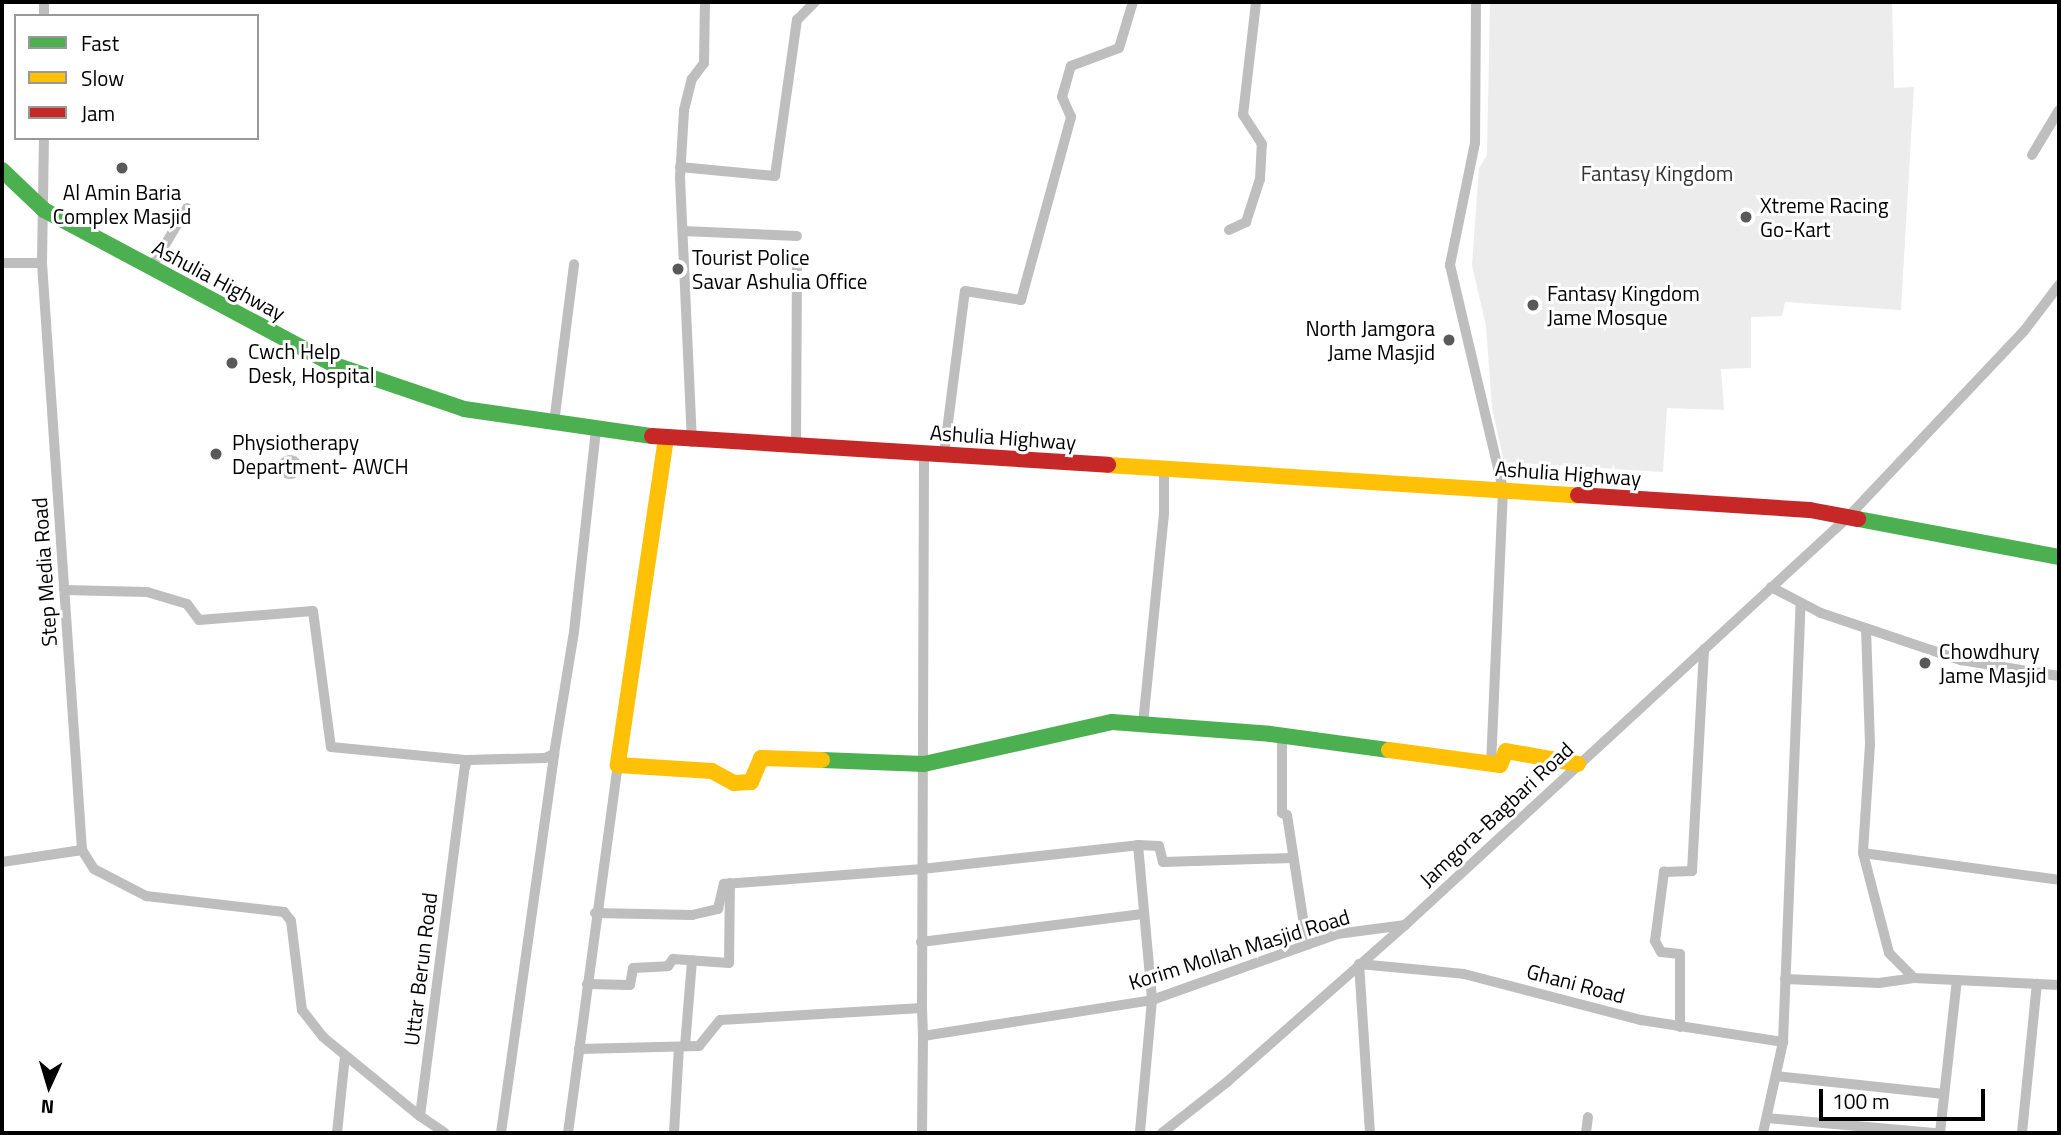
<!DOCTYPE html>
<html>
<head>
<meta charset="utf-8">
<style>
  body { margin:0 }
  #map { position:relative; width:2061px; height:1135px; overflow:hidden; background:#fff; font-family:"Titillium Web",sans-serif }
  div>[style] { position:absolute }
  .green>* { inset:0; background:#ececec }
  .water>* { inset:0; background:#bfbfbf }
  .round { border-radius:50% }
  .street>* { height:10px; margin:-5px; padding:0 5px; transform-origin:5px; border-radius:5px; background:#bebebe }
  .fast>* { height:16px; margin:-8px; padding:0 8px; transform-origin:8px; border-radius:8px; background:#4caf50 }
  .slow>* { height:16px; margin:-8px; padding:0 8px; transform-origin:8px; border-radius:8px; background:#ffc107 }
  .jam>* { height:16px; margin:-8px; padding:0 8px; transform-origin:8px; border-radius:8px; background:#c62828 }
  .dots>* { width:19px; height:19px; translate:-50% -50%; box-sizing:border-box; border:4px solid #fff; border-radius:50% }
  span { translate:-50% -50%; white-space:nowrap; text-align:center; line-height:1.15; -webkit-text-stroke:6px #fff; paint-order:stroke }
  .park-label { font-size:21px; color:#333 }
  .poi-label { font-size:21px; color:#000 }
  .left { translate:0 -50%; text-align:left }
  .right { translate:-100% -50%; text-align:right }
  .street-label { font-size:21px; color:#000 }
  .frame { position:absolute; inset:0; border:4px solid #000; pointer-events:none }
  .legend { position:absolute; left:14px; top:14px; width:245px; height:126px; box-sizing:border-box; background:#fff; border:2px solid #999; margin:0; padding:9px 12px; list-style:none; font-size:21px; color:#000 }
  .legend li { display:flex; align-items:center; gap:14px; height:35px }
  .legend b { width:35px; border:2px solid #999 }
  .north { position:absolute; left:14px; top:1051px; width:70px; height:70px; -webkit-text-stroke:5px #fff; paint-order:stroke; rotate:184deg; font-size:19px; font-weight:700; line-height:28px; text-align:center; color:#000 }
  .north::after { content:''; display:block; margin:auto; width:24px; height:32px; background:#000; clip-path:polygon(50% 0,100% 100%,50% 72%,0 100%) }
  .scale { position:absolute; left:1819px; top:1089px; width:166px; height:32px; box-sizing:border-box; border:4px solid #000; border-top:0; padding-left:9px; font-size:21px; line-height:24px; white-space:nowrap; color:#000; -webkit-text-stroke:5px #fff; paint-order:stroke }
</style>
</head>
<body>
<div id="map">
  <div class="green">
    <div style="clip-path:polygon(1490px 2px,1892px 2px,1894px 88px,1914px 87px,1901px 310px,1785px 302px,1782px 316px,1751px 317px,1751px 368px,1721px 369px,1724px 410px,1667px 408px,1663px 472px,1504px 462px,1492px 408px,1486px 326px,1472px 265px,1479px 168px,1487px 155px)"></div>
  </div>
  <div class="water">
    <div class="round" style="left:278px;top:455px;width:24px;height:24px"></div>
  </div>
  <div class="street">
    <div style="left:44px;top:2px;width:14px;rotate:90deg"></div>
    <div style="left:1476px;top:2px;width:141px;rotate:90.4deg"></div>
    <div style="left:1475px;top:143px;width:125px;rotate:101.6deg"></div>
    <div style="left:1450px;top:265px;width:231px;rotate:76.7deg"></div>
    <div style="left:1503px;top:490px;width:271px;rotate:92.5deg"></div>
    <div style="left:2032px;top:155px;width:52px;rotate:-59deg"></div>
    <div style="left:680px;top:167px;width:95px;rotate:5.4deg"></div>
    <div style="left:775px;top:176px;width:158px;rotate:-82deg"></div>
    <div style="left:797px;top:20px;width:25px;rotate:-45deg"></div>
    <div style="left:1229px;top:230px;width:19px;rotate:-25deg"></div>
    <div style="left:1246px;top:222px;width:45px;rotate:-72deg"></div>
    <div style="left:1260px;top:179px;width:35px;rotate:-87deg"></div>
    <div style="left:1262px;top:144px;width:35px;rotate:-123deg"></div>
    <div style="left:1243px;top:115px;width:114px;rotate:-83.4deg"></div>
    <div style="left:683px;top:231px;width:114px;rotate:2.5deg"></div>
    <div style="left:2px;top:263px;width:40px"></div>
    <div style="left:151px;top:268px;width:70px;rotate:-59deg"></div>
    <div style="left:554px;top:423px;width:160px;rotate:-82.8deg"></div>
    <div style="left:692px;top:442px;width:264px;rotate:-92.6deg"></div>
    <div style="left:680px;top:178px;width:68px;rotate:-86.6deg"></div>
    <div style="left:684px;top:110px;width:32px;rotate:-76deg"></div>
    <div style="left:692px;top:79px;width:20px;rotate:-53deg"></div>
    <div style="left:704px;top:63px;width:61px;rotate:-89.1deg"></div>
    <div style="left:796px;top:448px;width:181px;rotate:-89.7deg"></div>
    <div style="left:944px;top:454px;width:164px;rotate:-82.7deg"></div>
    <div style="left:965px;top:291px;width:57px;rotate:9.1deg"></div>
    <div style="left:1021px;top:300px;width:190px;rotate:-74.7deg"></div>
    <div style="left:1071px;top:117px;width:22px;rotate:-114deg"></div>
    <div style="left:1062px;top:97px;width:32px;rotate:-74deg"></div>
    <div style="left:1071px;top:66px;width:51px;rotate:-20.6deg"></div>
    <div style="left:1119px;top:48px;width:48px;rotate:-73.1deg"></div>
    <div style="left:1771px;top:587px;width:56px;rotate:27.5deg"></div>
    <div style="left:1821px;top:613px;width:148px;rotate:18.6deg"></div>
    <div style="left:1961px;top:660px;width:99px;rotate:9.3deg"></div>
    <div style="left:64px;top:590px;width:83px;rotate:1.4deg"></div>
    <div style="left:147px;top:592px;width:42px;rotate:16.7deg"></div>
    <div style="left:187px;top:604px;width:20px;rotate:53deg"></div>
    <div style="left:199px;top:620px;width:114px;rotate:-4.5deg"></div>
    <div style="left:313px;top:611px;width:137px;rotate:82.5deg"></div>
    <div style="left:331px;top:747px;width:137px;rotate:5.5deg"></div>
    <div style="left:1866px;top:629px;width:115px;rotate:88deg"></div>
    <div style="left:1870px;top:744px;width:109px;rotate:93.7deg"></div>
    <div style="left:1863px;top:853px;width:103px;rotate:75.4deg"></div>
    <div style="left:1889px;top:953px;width:35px;rotate:45deg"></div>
    <div style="left:1914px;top:978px;width:145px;rotate:2.8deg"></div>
    <div style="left:1143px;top:724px;width:213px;rotate:-84.3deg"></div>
    <div style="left:1164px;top:512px;width:44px;rotate:-90deg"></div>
    <div style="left:1282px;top:736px;width:77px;rotate:90deg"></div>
    <div style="left:1282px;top:813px;width:5px;rotate:22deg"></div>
    <div style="left:1287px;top:815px;width:131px;rotate:81.2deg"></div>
    <div style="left:1138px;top:845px;width:21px;rotate:3deg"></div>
    <div style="left:1159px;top:846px;width:16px;rotate:76deg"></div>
    <div style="left:1163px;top:862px;width:128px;rotate:-1.8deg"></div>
    <div style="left:82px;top:850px;width:22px;rotate:58deg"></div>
    <div style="left:94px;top:869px;width:59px;rotate:27.4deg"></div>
    <div style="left:146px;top:896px;width:139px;rotate:6.6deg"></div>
    <div style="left:284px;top:912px;width:11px;rotate:52deg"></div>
    <div style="left:291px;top:921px;width:90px;rotate:83deg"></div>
    <div style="left:302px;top:1010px;width:34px;rotate:52deg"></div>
    <div style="left:323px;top:1037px;width:125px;rotate:39.2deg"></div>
    <div style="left:420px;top:1116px;width:352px;rotate:-82.7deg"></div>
    <div style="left:465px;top:767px;width:7px;rotate:-74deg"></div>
    <div style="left:467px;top:760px;width:78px;rotate:-1.5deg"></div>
    <div style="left:545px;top:758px;width:10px;rotate:-24deg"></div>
    <div style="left:554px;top:754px;width:124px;rotate:-80.7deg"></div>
    <div style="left:574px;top:632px;width:203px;rotate:-83.8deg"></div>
    <div style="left:1863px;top:853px;width:198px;rotate:7.8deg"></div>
    <div style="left:2px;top:862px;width:81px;rotate:-8.5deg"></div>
    <div style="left:82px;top:850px;width:588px;rotate:-93.9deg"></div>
    <div style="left:42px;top:263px;width:125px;rotate:-89.1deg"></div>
    <div style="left:595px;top:913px;width:97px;rotate:1.2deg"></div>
    <div style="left:692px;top:915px;width:27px;rotate:-13deg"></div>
    <div style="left:718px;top:909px;width:26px;rotate:-77deg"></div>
    <div style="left:724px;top:884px;width:199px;rotate:-4.3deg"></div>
    <div style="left:922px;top:869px;width:217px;rotate:-6.3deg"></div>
    <div style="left:1138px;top:845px;width:156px;rotate:84.8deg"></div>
    <div style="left:1152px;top:1000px;width:134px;rotate:95.2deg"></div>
    <div style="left:921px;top:942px;width:225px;rotate:-7.2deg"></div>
    <div style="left:1785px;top:979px;width:94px;rotate:2.4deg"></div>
    <div style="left:1879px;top:983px;width:35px;rotate:-8deg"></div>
    <div style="left:587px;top:984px;width:43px;rotate:1.3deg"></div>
    <div style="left:630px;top:985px;width:17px;rotate:-80deg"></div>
    <div style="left:633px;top:968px;width:35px;rotate:-3deg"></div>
    <div style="left:668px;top:966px;width:9px;rotate:-54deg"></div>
    <div style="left:673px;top:959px;width:56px;rotate:4.1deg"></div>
    <div style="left:729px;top:963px;width:80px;rotate:-89.3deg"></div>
    <div style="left:922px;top:1008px;width:556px;rotate:-89.79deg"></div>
    <div style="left:1680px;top:1027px;width:73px;rotate:-90deg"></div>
    <div style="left:1680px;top:954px;width:19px;rotate:-174deg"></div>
    <div style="left:1661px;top:952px;width:13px;rotate:-119deg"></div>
    <div style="left:1655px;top:941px;width:70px;rotate:-82.6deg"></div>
    <div style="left:1664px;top:872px;width:28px;rotate:-2deg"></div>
    <div style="left:1692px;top:871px;width:222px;rotate:-86.9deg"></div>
    <div style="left:685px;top:1046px;width:86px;rotate:-85.3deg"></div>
    <div style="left:579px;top:1049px;width:120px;rotate:-1.4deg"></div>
    <div style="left:699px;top:1046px;width:33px;rotate:-51deg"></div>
    <div style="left:720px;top:1020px;width:202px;rotate:-3.4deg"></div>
    <div style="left:922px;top:1008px;width:28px;rotate:88deg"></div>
    <div style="left:923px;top:1036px;width:232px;rotate:-8.9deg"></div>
    <div style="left:1152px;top:1000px;width:196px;rotate:-19.6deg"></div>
    <div style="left:1337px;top:934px;width:69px;rotate:-7.5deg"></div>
    <div style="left:1776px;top:1076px;width:169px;rotate:6.1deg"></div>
    <div style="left:420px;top:1116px;width:30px;rotate:34deg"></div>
    <div style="left:1767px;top:1118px;width:168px;rotate:5.1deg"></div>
    <div style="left:337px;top:1133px;width:77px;rotate:-84.1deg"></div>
    <div style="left:501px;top:1133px;width:383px;rotate:-82deg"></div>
    <div style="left:568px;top:1133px;width:371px;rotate:-82.3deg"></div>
    <div style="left:674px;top:1133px;width:86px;rotate:-86.7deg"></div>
    <div style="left:922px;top:1133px;width:97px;rotate:-89.4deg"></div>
    <div style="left:1162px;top:1133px;width:83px;rotate:-38.1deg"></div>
    <div style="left:1227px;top:1082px;width:237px;rotate:-41.4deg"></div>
    <div style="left:1405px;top:925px;width:602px;rotate:-42.64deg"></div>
    <div style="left:1848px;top:517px;width:256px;rotate:-46.6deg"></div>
    <div style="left:2024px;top:331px;width:58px;rotate:-52.7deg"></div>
    <div style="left:1370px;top:1133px;width:169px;rotate:-93.7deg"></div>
    <div style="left:1359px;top:964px;width:105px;rotate:5.4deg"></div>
    <div style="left:1464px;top:974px;width:183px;rotate:14.6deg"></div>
    <div style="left:1641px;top:1020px;width:144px;rotate:8.8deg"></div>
    <div style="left:1586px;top:1133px;width:16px;rotate:-83deg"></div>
    <div style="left:1763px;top:1133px;width:93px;rotate:-77.6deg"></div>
    <div style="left:1783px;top:1042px;width:439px;rotate:-87.7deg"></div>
    <div style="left:1940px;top:1133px;width:154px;rotate:-83.7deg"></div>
    <div style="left:2022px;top:1133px;width:150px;rotate:-84.3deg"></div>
  </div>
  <div class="fast">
    <div style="left:2px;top:170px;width:58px;rotate:43.6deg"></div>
    <div style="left:44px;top:210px;width:327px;rotate:28.1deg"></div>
    <div style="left:332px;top:364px;width:139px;rotate:18.8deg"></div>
    <div style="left:464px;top:409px;width:190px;rotate:8.2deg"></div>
    <div style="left:1858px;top:519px;width:205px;rotate:10.7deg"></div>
    <div style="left:822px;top:760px;width:102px;rotate:2.2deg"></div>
    <div style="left:924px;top:764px;width:193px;rotate:-12.6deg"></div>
    <div style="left:1112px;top:722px;width:158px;rotate:4.3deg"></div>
    <div style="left:1270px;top:734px;width:120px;rotate:7.7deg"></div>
  </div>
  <div class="slow">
    <div style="left:666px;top:438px;width:331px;rotate:98.4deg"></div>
    <div style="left:618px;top:765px;width:94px;rotate:3.7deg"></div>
    <div style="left:712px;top:771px;width:25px;rotate:29deg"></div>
    <div style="left:734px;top:783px;width:17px;rotate:-3deg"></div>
    <div style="left:751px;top:782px;width:26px;rotate:-67deg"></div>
    <div style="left:761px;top:758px;width:61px;rotate:1.9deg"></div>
    <div style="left:1108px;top:465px;width:471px;rotate:3.7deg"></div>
    <div style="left:1389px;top:750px;width:112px;rotate:7.7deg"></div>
    <div style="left:1500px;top:765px;width:15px;rotate:-67deg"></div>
    <div style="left:1506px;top:751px;width:73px;rotate:10.2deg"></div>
  </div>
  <div class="jam">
    <div style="left:652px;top:436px;width:457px;rotate:3.6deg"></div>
    <div style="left:1578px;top:495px;width:232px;rotate:3.7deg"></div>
    <div style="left:1810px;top:510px;width:49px;rotate:10.6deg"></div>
  </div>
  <div class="dots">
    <div style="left:122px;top:168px;background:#595959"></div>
    <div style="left:1746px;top:217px;background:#595959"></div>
    <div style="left:678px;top:269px;background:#595959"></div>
    <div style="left:1533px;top:305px;background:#595959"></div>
    <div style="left:1449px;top:340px;background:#595959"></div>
    <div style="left:232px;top:363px;background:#595959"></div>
    <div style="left:216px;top:454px;background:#595959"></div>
    <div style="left:1925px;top:663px;background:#595959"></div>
  </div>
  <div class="park-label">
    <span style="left:1657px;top:173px">Fantasy Kingdom</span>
  </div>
  <div class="poi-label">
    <span style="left:122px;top:204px">Al Amin Baria<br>Complex Masjid</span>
    <span class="left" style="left:1760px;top:217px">Xtreme Racing<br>Go-Kart</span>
    <span class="left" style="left:692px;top:269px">Tourist Police<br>Savar Ashulia Office</span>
    <span class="left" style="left:1547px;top:305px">Fantasy Kingdom<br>Jame Mosque</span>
    <span class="right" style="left:1435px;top:340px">North Jamgora<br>Jame Masjid</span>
    <span class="left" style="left:248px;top:363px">Cwch Help<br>Desk, Hospital</span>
    <span class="left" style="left:232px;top:454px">Physiotherapy<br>Department- AWCH</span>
    <span class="left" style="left:1939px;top:663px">Chowdhury<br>Jame Masjid</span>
  </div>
  <div class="street-label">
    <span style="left:219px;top:280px;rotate:28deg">Ashulia Highway</span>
    <span style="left:1003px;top:437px;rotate:4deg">Ashulia Highway</span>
    <span style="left:1568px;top:473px;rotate:4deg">Ashulia Highway</span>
    <span style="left:44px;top:572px;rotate:-94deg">Step Media Road</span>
    <span style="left:1496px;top:814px;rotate:-43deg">Jamgora-Bagbari Road</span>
    <span style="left:1239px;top:949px;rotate:-17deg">Korim Mollah Masjid Road</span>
    <span style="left:420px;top:969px;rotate:-83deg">Uttar Berun Road</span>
    <span style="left:1576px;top:983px;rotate:15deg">Ghani Road</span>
  </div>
  <div class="frame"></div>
  <ul class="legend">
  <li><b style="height:9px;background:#4caf50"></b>Fast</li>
  <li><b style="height:9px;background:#ffc107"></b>Slow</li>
  <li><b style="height:9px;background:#c62828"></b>Jam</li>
  </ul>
  <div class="north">N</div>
  <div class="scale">100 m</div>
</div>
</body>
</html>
